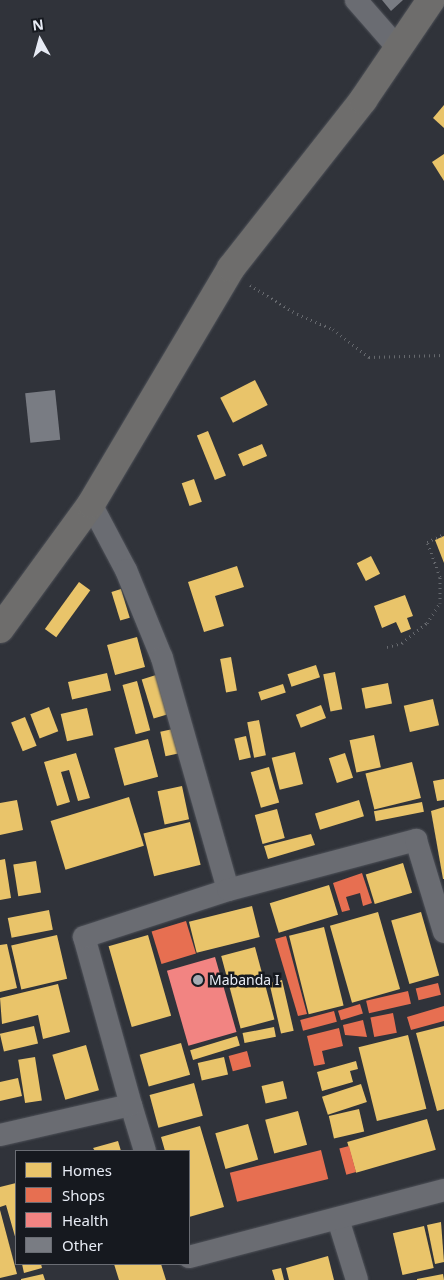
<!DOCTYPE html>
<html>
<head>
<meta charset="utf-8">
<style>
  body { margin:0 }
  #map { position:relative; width:444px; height:1280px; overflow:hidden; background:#30333a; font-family:"Noto Sans",sans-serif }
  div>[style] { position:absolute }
  .homes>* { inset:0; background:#e9c46a; transform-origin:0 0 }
  .shops>* { inset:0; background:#e76f51; transform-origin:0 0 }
  .health>* { inset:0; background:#f28482; transform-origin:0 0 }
  .building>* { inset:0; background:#797c83; transform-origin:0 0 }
  .path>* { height:3px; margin-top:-1.5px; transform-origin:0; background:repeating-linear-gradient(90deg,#66696e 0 1px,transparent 0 5px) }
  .roads { filter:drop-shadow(0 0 1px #4e5158) drop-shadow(0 0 1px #4e5158) }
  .minor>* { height:22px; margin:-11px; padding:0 11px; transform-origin:11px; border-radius:11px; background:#6a6c72 }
  .trunk>* { height:28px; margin:-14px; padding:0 14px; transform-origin:14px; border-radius:14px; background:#6e6d6c }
  .dots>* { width:14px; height:14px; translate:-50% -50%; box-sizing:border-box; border:2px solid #16191f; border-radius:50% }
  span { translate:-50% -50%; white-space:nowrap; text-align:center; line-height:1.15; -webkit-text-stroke:5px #16191f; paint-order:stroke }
  .poi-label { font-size:14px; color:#e7ebf4 }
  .left { translate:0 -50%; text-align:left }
  .legend { position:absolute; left:15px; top:1150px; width:175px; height:115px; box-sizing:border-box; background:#16191f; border:1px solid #6a6d74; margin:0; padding:6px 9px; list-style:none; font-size:15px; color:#e7ebf4 }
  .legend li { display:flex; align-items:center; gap:10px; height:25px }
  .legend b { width:25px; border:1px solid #6a6d74 }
  .north { position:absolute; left:15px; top:15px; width:50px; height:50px; -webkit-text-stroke:4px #16191f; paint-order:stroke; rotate:353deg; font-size:14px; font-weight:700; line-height:20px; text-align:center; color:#e7ebf4 }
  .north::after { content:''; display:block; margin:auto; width:18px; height:22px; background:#e7ebf4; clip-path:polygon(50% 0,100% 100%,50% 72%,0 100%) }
</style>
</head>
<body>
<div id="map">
  <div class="homes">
    <div style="clip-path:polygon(444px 105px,444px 128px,433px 118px)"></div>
    <div style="clip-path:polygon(444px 154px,444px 181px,432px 162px)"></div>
    <div style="left:255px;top:380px;width:28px;height:39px;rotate:63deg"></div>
    <div style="left:208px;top:431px;width:48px;height:12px;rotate:68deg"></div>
    <div style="left:262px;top:444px;width:13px;height:26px;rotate:67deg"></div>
    <div style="left:194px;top:479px;width:24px;height:13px;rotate:71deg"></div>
    <div style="clip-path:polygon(444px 536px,444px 563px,435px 540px)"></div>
    <div style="left:371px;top:556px;width:20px;height:16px;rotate:63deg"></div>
    <div style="clip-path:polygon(237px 566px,244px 587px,215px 596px,224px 626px,204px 632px,188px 582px)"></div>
    <div style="left:79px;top:582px;width:14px;height:58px;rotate:36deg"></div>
    <div style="left:121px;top:589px;width:30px;height:10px;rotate:73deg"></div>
    <div style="clip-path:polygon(405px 595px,413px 616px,407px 618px,411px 629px,401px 633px,396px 622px,382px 628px,374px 606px)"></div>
    <div style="left:137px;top:637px;width:31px;height:31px;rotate:75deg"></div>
    <div style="left:231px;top:657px;width:34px;height:11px;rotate:80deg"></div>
    <div style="left:316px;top:665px;width:13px;height:30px;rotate:72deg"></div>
    <div style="left:335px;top:672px;width:38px;height:12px;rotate:79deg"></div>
    <div style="left:107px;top:673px;width:18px;height:40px;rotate:77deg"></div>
    <div style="left:156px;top:675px;width:41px;height:15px;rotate:73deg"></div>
    <div style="left:137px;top:681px;width:51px;height:15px;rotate:75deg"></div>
    <div style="left:388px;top:683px;width:21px;height:27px;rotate:79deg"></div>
    <div style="left:283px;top:684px;width:9px;height:26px;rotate:72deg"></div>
    <div style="left:433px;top:699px;width:27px;height:30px;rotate:77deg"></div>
    <div style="left:321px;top:705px;width:14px;height:27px;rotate:69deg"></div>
    <div style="left:49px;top:707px;width:26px;height:20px;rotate:69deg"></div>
    <div style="left:87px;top:708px;width:28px;height:27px;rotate:77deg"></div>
    <div style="left:25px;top:717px;width:31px;height:15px;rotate:68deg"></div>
    <div style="left:259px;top:720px;width:36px;height:12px;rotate:79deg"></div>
    <div style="left:173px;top:729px;width:25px;height:13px;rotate:78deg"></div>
    <div style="left:374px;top:735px;width:33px;height:25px;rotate:78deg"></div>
    <div style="left:246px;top:736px;width:22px;height:12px;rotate:77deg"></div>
    <div style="left:148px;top:739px;width:39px;height:35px;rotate:75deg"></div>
    <div style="left:295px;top:752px;width:33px;height:24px;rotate:76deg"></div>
    <div style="clip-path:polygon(76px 753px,90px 798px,78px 801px,69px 770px,61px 772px,70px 802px,57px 806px,44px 762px)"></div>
    <div style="left:345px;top:753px;width:26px;height:17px;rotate:72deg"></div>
    <div style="left:412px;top:762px;width:37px;height:48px;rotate:76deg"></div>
    <div style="left:269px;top:767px;width:37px;height:19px;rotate:74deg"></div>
    <div style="clip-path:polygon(444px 779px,444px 800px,437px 801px,433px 781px)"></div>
    <div style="left:182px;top:786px;width:34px;height:25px;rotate:78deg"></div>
    <div style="left:129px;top:797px;width:51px;height:82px;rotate:73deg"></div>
    <div style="clip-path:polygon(17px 800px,23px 830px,0 835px,0 803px)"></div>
    <div style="left:359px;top:800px;width:17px;height:46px;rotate:73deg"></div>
    <div style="left:422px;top:802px;width:10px;height:49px;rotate:79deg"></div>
    <div style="clip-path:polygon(444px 807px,444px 879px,443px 879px,431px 811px)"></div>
    <div style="left:277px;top:809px;width:30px;height:23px;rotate:75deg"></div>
    <div style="left:190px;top:822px;width:44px;height:48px;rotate:76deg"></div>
    <div style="clip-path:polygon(311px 834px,315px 845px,268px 859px,264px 846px)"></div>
    <div style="clip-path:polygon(5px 859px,11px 898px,0 900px,0 860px)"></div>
    <div style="left:36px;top:861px;width:32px;height:23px;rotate:81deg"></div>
    <div style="left:403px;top:863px;width:31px;height:39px;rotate:73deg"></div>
    <div style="left:329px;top:885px;width:31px;height:62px;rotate:73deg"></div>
    <div style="left:252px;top:906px;width:32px;height:65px;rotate:76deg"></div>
    <div style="left:49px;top:910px;width:20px;height:42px;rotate:79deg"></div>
    <div style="left:378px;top:912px;width:80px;height:50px;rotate:74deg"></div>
    <div style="left:421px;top:912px;width:66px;height:31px;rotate:74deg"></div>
    <div style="left:324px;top:927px;width:81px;height:36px;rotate:76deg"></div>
    <div style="left:57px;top:935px;width:45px;height:47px;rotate:77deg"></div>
    <div style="left:148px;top:935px;width:84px;height:41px;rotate:74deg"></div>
    <div style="clip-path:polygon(7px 944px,17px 988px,0 992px,0 945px)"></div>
    <div style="left:255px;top:947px;width:75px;height:35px;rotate:75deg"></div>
    <div style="left:282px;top:980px;width:52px;height:13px;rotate:77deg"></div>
    <div style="clip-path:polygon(58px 984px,70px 1032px,43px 1039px,38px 1015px,2px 1024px,0 998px)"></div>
    <div style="left:34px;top:1026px;width:18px;height:35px;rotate:77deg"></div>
    <div style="clip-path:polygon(444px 1026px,444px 1109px,437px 1111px,416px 1033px)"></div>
    <div style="left:274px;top:1027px;width:10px;height:32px;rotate:79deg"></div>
    <div style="left:408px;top:1035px;width:76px;height:51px;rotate:76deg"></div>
    <div style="left:237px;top:1036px;width:10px;height:49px;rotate:73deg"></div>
    <div style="left:181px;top:1043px;width:33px;height:43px;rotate:74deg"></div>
    <div style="left:86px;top:1045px;width:47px;height:35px;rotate:74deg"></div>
    <div style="left:35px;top:1057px;width:44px;height:17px;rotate:81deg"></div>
    <div style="left:224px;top:1057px;width:18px;height:27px;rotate:77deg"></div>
    <div style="clip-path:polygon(356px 1061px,358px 1069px,350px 1071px,353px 1082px,322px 1091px,317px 1072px)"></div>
    <div style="clip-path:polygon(18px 1078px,22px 1096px,0 1101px,0 1082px)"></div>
    <div style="left:283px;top:1081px;width:18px;height:22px;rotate:77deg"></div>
    <div style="left:194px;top:1083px;width:34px;height:46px;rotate:75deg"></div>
    <div style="left:361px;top:1084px;width:19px;height:41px;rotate:72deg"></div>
    <div style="left:359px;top:1109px;width:23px;height:31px;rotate:77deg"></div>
    <div style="left:298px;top:1111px;width:35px;height:34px;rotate:75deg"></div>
    <div style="left:427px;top:1119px;width:32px;height:83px;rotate:74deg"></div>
    <div style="left:248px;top:1124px;width:37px;height:34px;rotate:74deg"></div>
    <div style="clip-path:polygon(200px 1126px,224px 1207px,189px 1217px,189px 1151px,165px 1151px,161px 1137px)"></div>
    <div style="clip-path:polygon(118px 1141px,121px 1151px,95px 1151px,93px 1148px)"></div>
    <div style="clip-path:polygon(16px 1183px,16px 1240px,6px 1205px,0 1207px,0 1187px)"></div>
    <div style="clip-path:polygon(0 1210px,17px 1274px,0 1278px)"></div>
    <div style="clip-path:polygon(441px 1222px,444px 1262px,435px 1264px,427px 1225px)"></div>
    <div style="left:424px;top:1226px;width:43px;height:32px;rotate:77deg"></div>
    <div style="clip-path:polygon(328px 1256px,334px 1280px,289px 1280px,286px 1268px)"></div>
    <div style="clip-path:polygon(22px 1264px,41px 1264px,42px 1268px,24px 1273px)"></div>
    <div style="clip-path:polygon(114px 1264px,161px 1264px,166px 1280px,119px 1280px)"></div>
    <div style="clip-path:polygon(281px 1268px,284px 1280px,275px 1280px,272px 1270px)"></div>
    <div style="clip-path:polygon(43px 1274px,45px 1280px,21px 1280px,21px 1279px)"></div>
    <div style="clip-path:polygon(443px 1274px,444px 1280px,417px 1280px,417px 1279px)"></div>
  </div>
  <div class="shops">
    <div style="clip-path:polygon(362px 873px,372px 903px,363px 906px,360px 893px,346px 897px,350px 910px,342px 912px,333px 883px)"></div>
    <div style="left:186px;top:921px;width:34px;height:36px;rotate:73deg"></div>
    <div style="clip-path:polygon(286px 936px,307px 1014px,298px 1016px,275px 939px)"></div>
    <div style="left:438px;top:983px;width:12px;height:23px;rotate:76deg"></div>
    <div style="left:408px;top:991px;width:13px;height:43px;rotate:77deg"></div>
    <div style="left:360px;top:1004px;width:10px;height:23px;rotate:73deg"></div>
    <div style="clip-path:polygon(444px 1006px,444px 1021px,411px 1030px,407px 1017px)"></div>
    <div style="left:334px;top:1011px;width:11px;height:35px;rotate:75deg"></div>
    <div style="left:393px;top:1013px;width:20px;height:23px;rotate:79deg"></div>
    <div style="clip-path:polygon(363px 1020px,367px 1037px,345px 1035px,343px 1025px)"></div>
    <div style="clip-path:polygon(339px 1028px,343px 1046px,322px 1051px,325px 1064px,314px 1066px,307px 1036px)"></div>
    <div style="left:247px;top:1051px;width:16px;height:19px;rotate:75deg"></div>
    <div style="left:349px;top:1146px;width:27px;height:10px;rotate:75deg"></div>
    <div style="left:321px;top:1150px;width:30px;height:94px;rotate:76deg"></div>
  </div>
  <div class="health">
    <div style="left:215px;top:957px;width:78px;height:50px;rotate:74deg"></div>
  </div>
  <div class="building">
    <div style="clip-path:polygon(382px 0,403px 0,391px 11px)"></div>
    <div style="left:55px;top:390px;width:50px;height:30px;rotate:84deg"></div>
  </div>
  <div class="path">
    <div style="left:250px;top:285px;width:55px;rotate:31.7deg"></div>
    <div style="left:297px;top:314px;width:39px;rotate:23deg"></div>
    <div style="left:333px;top:329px;width:46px;rotate:37.9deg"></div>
    <div style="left:369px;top:357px;width:75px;rotate:-1.5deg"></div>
    <div style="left:387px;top:647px;width:16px;rotate:-15deg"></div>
    <div style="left:402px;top:643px;width:32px;rotate:-39deg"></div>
    <div style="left:427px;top:623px;width:24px;rotate:-57deg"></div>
    <div style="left:440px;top:603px;width:26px;rotate:-90deg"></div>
    <div style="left:440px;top:577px;width:37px;rotate:-110deg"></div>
    <div style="left:427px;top:542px;width:19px;rotate:-25deg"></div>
  </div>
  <div class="roads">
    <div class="minor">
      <div style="left:356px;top:0;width:62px;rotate:48.9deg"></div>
      <div style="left:91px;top:504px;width:75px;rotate:62.1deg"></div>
      <div style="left:126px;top:570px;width:95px;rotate:67.8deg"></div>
      <div style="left:162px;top:658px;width:241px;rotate:74.1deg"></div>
      <div style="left:131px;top:1105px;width:48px;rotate:73.1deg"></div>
      <div style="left:0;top:1135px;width:134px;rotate:-12.9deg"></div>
      <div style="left:131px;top:1105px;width:174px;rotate:-105.6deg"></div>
      <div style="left:84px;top:937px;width:151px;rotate:-18.1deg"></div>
      <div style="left:228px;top:890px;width:195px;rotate:-14.9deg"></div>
      <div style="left:416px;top:840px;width:96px;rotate:73.1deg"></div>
      <div style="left:338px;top:1219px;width:64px;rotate:72.7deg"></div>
      <div style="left:189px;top:1257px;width:264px;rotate:-14.7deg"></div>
    </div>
    <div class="trunk">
      <div style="left:0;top:629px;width:155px;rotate:-53.9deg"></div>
      <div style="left:91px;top:504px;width:274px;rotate:-59.3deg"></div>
      <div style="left:231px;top:268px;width:214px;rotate:-51.8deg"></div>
      <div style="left:363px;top:100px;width:121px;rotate:-55.8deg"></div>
    </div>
  </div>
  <div class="dots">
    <div style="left:198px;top:980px;background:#a7abb3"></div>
  </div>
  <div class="poi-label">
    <span class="left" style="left:209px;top:980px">Mabanda I</span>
  </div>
  <ul class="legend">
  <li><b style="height:14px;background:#e9c46a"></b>Homes</li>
  <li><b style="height:14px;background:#e76f51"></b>Shops</li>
  <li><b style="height:14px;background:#f28482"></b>Health</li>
  <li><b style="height:14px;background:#797c83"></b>Other</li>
  </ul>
  <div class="north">N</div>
</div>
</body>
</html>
